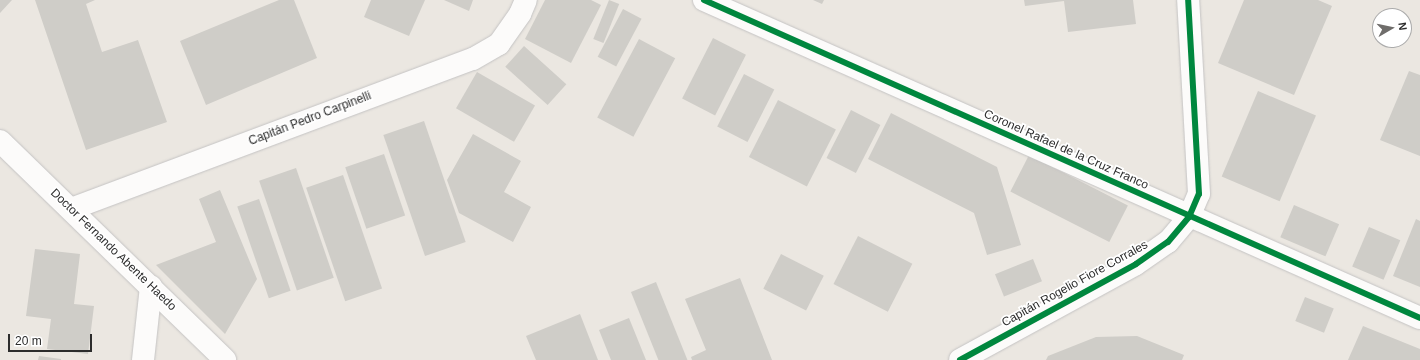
<!DOCTYPE html>
<html>
<head>
<meta charset="utf-8">
<style>
  body { margin:0 }
  #map { position:relative; width:1420px; height:360px; overflow:hidden; background:#ebe7e1; font-family:Helvetica,sans-serif }
  div>[style] { position:absolute }
  .building>* { inset:0; background:#cfcdc8; transform-origin:0 0 }
  .roads { filter:drop-shadow(0 0 1px #c4c3c3) drop-shadow(0 0 1px #c4c3c3) }
  .minor>* { height:22px; margin:-11px; padding:0 11px; transform-origin:11px; border-radius:11px; background:#fcfbfa }
  .cycleway>* { height:6px; margin:-3px; padding:0 3px; transform-origin:3px; border-radius:3px; background:#00873e }
  span { translate:-50% -50%; white-space:nowrap; text-align:center; line-height:1.15; -webkit-text-stroke:3.5px #fff; paint-order:stroke }
  .street-label { font-size:12px; color:#2c2c2c }
  .north { position:absolute; left:1372px; top:8px; width:40px; height:40px; box-sizing:border-box; background:#fff; border:1px solid #ababab; border-radius:50%; rotate:81deg; font-size:11px; font-weight:700; line-height:16px; text-align:center; color:#2c2c2c }
  .north::after { content:''; display:block; margin:auto; width:14px; height:18px; background:#6f6d6b; clip-path:polygon(50% 0,100% 100%,50% 72%,0 100%) }
  .scale { position:absolute; left:8px; top:334px; width:84px; height:18px; box-sizing:border-box; border:2px solid #2c2c2c; border-top:0; padding-left:5px; font-size:12px; line-height:14px; white-space:nowrap; color:#2c2c2c; -webkit-text-stroke:3px #fff; paint-order:stroke }
</style>
</head>
<body>
<div id="map">
  <div class="building">
    <div style="clip-path:polygon(0 0,12px 0,0 13px)"></div>
    <div style="clip-path:polygon(35px 0,95px 0,86px 4px,102px 52px,138px 40px,167px 122px,86px 150px)"></div>
    <div style="clip-path:polygon(279px 0,294px 0,317px 58px,206px 105px,180px 41px)"></div>
    <div style="clip-path:polygon(371px 0,425px 0,409px 36px,364px 17px)"></div>
    <div style="clip-path:polygon(444px 0,473px 0,469px 11px)"></div>
    <div style="clip-path:polygon(545px 0,591px 0,601px 5px,571px 63px,525px 39px)"></div>
    <div style="left:609px;top:0;width:11px;height:42px;rotate:22deg"></div>
    <div style="clip-path:polygon(813px 0,824px 0,822px 4px)"></div>
    <div style="clip-path:polygon(1024px 0,1133px 0,1136px 24px,1068px 32px,1064px 1px,1025px 6px)"></div>
    <div style="clip-path:polygon(1244px 0,1318px 0,1332px 6px,1294px 95px,1218px 63px)"></div>
    <div style="left:623px;top:9px;width:21px;height:54px;rotate:28deg"></div>
    <div style="left:713px;top:38px;width:37px;height:68px;rotate:27deg"></div>
    <div style="left:639px;top:39px;width:41px;height:89px;rotate:28deg"></div>
    <div style="left:524px;top:46px;width:57px;height:28px;rotate:42deg"></div>
    <div style="clip-path:polygon(1409px 71px,1420px 75px,1420px 156px,1380px 140px)"></div>
    <div style="left:477px;top:72px;width:67px;height:42px;rotate:30deg"></div>
    <div style="left:744px;top:74px;width:34px;height:59px;rotate:27deg"></div>
    <div style="left:1258px;top:91px;width:63px;height:93px;rotate:23deg"></div>
    <div style="left:778px;top:100px;width:65px;height:64px;rotate:27deg"></div>
    <div style="left:851px;top:110px;width:33px;height:54px;rotate:27deg"></div>
    <div style="clip-path:polygon(891px 113px,997px 167px,1021px 245px,987px 255px,974px 213px,868px 159px)"></div>
    <div style="left:424px;top:121px;width:128px;height:43px;rotate:71deg"></div>
    <div style="clip-path:polygon(473px 134px,521px 161px,504px 192px,531px 207px,513px 242px,459px 213px,447px 180px)"></div>
    <div style="left:384px;top:154px;width:65px;height:41px;rotate:71deg"></div>
    <div style="left:1029px;top:155px;width:111px;height:41px;rotate:27deg"></div>
    <div style="left:296px;top:168px;width:116px;height:39px;rotate:71deg"></div>
    <div style="left:343px;top:175px;width:120px;height:39px;rotate:71deg"></div>
    <div style="clip-path:polygon(220px 190px,257px 279px,225px 334px,156px 265px,216px 242px,199px 199px)"></div>
    <div style="left:259px;top:199px;width:97px;height:23px;rotate:71deg"></div>
    <div style="left:1294px;top:205px;width:49px;height:35px;rotate:23deg"></div>
    <div style="clip-path:polygon(1416px 219px,1420px 221px,1420px 287px,1393px 276px)"></div>
    <div style="left:1369px;top:227px;width:34px;height:43px;rotate:23deg"></div>
    <div style="left:858px;top:236px;width:61px;height:54px;rotate:27deg"></div>
    <div style="clip-path:polygon(35px 249px,80px 254px,74px 304px,94px 306px,88px 354px,47px 349px,51px 319px,26px 316px)"></div>
    <div style="left:781px;top:254px;width:48px;height:39px;rotate:27deg"></div>
    <div style="left:1033px;top:259px;width:24px;height:41px;rotate:68deg"></div>
    <div style="clip-path:polygon(740px 278px,772px 360px,692px 360px,691px 357px,706px 350px,685px 299px)"></div>
    <div style="left:656px;top:282px;width:84px;height:27px;rotate:68deg"></div>
    <div style="left:1305px;top:297px;width:31px;height:26px;rotate:22deg"></div>
    <div style="clip-path:polygon(580px 314px,598px 360px,536px 360px,526px 336px)"></div>
    <div style="clip-path:polygon(629px 318px,646px 360px,611px 360px,599px 330px)"></div>
    <div style="clip-path:polygon(1363px 326px,1420px 349px,1420px 360px,1348px 360px)"></div>
    <div style="clip-path:polygon(1137px 336px,1184px 355px,1182px 360px,1046px 360px,1048px 356px,1096px 337px)"></div>
    <div style="clip-path:polygon(39px 356px,61px 359px,61px 360px,38px 360px)"></div>
  </div>
  <div class="roads">
    <div class="minor">
      <div style="left:704px;top:0;width:783px;rotate:23.95deg"></div>
      <div style="left:0;top:141px;width:314px;rotate:44.2deg"></div>
      <div style="left:71px;top:209px;width:429px;rotate:-20.5deg"></div>
      <div style="left:473px;top:59px;width:30px;rotate:-30deg"></div>
      <div style="left:499px;top:44px;width:37px;rotate:-55deg"></div>
      <div style="left:520px;top:14px;width:15px;rotate:-67deg"></div>
      <div style="left:143px;top:360px;width:74px;rotate:-83.8deg"></div>
      <div style="left:960px;top:360px;width:200px;rotate:-28.6deg"></div>
      <div style="left:1136px;top:264px;width:39px;rotate:-35deg"></div>
      <div style="left:1168px;top:242px;width:33px;rotate:-50deg"></div>
      <div style="left:1189px;top:217px;width:25px;rotate:-67deg"></div>
      <div style="left:1199px;top:194px;width:194px;rotate:-93.2deg"></div>
    </div>
  </div>
  <div class="cycleway">
    <div style="left:704px;top:0;width:783px;rotate:23.95deg"></div>
    <div style="left:960px;top:360px;width:200px;rotate:-28.6deg"></div>
    <div style="left:1136px;top:264px;width:39px;rotate:-35deg"></div>
    <div style="left:1168px;top:242px;width:33px;rotate:-50deg"></div>
    <div style="left:1189px;top:217px;width:25px;rotate:-67deg"></div>
    <div style="left:1199px;top:194px;width:194px;rotate:-93.2deg"></div>
  </div>
  <div class="street-label">
    <span style="left:310px;top:119px;rotate:-21deg">Capitán Pedro Carpinelli</span>
    <span style="left:1066px;top:150px;rotate:24deg">Coronel Rafael de la Cruz Franco</span>
    <span style="left:113px;top:250px;rotate:44deg">Doctor Fernando Abente Haedo</span>
    <span style="left:1075px;top:284px;rotate:-29deg">Capitán Rogelio Fiore Corrales</span>
  </div>
  <div class="north">N</div>
  <div class="scale">20 m</div>
</div>
</body>
</html>
